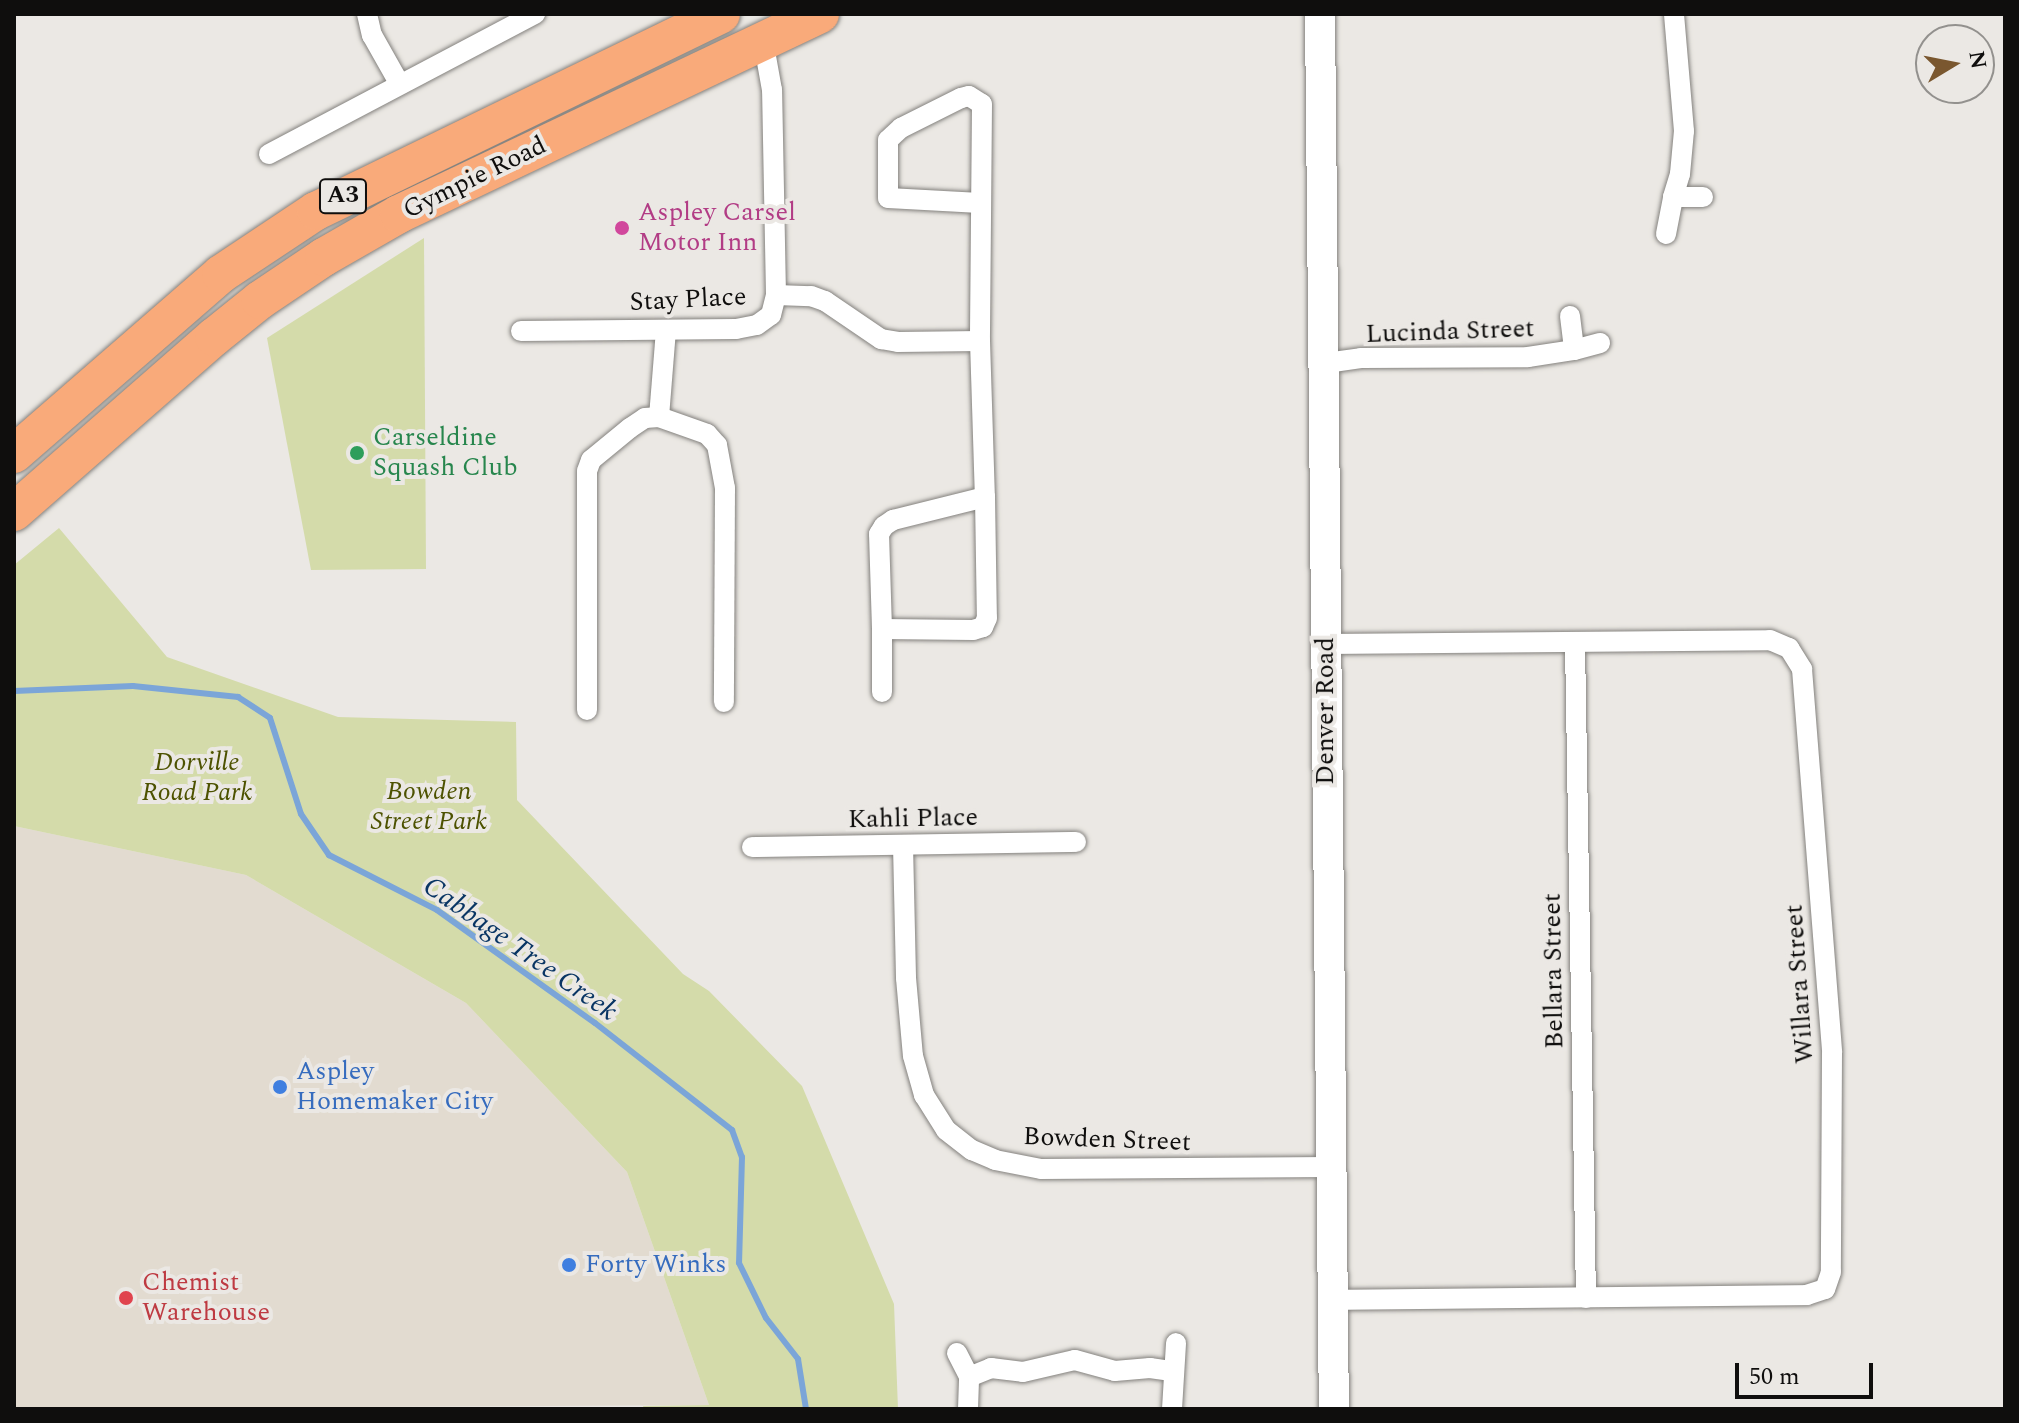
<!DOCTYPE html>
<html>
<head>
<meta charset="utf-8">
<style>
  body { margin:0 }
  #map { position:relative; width:2019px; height:1423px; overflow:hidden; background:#ebe8e4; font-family:Spectral,serif }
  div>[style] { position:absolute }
  .built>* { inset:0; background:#e2dbd0 }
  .green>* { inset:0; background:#d4dbaa }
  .stream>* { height:6px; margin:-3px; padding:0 3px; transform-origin:3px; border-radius:3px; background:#7ba5d8 }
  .roads { filter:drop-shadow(0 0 2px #83817d) drop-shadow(0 0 2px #83817d) }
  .street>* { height:20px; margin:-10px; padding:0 10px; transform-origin:10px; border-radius:10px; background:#fff }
  .secondary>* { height:30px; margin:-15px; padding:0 15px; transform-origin:15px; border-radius:15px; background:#fff }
  .highway>* { height:38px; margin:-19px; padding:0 19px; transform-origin:19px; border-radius:19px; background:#f9aa7a }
  .dots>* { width:22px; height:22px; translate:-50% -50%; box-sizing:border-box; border:4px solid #ebe8e4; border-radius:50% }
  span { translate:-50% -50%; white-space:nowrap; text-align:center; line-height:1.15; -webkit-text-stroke:8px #ebe8e4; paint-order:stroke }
  .shield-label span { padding:2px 6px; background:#ebe8e4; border:2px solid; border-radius:6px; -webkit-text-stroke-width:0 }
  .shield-label { font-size:24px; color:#0f0e0d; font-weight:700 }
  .street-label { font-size:26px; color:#0f0e0d }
  .hotel-label { font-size:26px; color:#b23c85 }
  .left { translate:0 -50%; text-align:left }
  .leisure-label { font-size:26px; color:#27864d }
  .park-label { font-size:26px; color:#4d5200; font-style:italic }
  .shop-label { font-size:26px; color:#366cbe }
  .health-label { font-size:26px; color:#be3a42 }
  .water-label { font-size:28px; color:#093564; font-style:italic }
  .frame { position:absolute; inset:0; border:16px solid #0f0e0d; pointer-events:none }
  .north { position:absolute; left:1915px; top:24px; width:80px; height:80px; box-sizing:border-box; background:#ebe8e4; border:2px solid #93918e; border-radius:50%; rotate:80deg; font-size:22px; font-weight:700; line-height:32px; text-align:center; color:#0f0e0d }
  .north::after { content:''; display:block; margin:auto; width:28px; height:36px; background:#7a572f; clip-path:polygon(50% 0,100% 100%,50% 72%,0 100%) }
  .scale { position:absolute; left:1735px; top:1363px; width:138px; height:36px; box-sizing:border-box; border:4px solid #0f0e0d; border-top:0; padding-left:10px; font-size:24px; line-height:28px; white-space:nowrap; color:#0f0e0d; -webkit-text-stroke:6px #ebe8e4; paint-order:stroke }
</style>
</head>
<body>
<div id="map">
  <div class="built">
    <div style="clip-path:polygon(14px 826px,246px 875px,466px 1003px,627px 1172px,709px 1405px,14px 1409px)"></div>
  </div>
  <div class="green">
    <div style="clip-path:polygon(424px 238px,426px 569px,311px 570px,267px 338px)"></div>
    <div style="clip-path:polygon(59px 528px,167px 657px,338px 717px,516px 722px,517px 800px,683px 974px,709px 991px,802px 1086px,894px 1304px,898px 1409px,644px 1409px,643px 1406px,709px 1405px,627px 1172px,466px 1003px,246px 875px,14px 826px,14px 565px)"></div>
  </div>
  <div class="stream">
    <div style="left:14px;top:691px;width:119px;rotate:-2.4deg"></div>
    <div style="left:133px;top:686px;width:106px;rotate:6deg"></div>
    <div style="left:238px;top:697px;width:38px;rotate:33deg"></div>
    <div style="left:270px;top:718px;width:101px;rotate:72.1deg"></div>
    <div style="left:301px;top:814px;width:50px;rotate:55.7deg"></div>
    <div style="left:329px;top:855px;width:121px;rotate:27deg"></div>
    <div style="left:437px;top:910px;width:194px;rotate:35.6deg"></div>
    <div style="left:595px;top:1023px;width:174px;rotate:38deg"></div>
    <div style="left:732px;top:1130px;width:29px;rotate:70deg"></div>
    <div style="left:742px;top:1157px;width:106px;rotate:91.6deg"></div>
    <div style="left:739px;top:1263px;width:61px;rotate:63.9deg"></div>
    <div style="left:766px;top:1318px;width:52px;rotate:52deg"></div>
    <div style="left:798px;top:1359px;width:51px;rotate:80.9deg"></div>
  </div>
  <div class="roads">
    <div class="street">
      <div style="left:367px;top:14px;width:22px;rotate:77deg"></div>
      <div style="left:372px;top:35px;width:55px;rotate:60.6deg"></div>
      <div style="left:269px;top:154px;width:301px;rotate:-27.8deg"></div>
      <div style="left:1673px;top:197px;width:24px;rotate:-73deg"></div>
      <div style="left:1680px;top:174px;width:43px;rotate:-84.7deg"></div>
      <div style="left:1684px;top:131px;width:117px;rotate:-94.9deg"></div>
      <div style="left:980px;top:203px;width:92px;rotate:-176.9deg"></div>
      <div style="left:888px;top:198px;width:58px;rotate:-90deg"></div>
      <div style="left:888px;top:140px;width:18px;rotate:-43deg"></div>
      <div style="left:901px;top:128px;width:67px;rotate:-26.6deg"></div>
      <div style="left:961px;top:98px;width:8px;rotate:-14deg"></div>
      <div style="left:969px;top:96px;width:15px;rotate:32deg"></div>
      <div style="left:982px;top:104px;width:237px;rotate:90.5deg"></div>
      <div style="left:980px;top:341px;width:156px;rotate:88.2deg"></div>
      <div style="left:985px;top:497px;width:121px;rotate:89.1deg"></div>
      <div style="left:987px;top:618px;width:10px;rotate:114deg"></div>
      <div style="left:983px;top:627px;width:10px;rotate:163deg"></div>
      <div style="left:973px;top:630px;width:91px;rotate:-179.4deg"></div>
      <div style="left:882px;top:629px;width:95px;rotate:-91.8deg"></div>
      <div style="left:879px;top:534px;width:9px;rotate:-58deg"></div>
      <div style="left:884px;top:526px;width:11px;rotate:-34deg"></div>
      <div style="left:893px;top:520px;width:95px;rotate:-14deg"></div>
      <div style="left:1666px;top:234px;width:38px;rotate:-79deg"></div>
      <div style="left:1673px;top:197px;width:30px"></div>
      <div style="left:776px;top:295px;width:35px;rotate:2deg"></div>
      <div style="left:811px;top:296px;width:15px;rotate:20deg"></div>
      <div style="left:825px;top:301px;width:68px;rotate:34.2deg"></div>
      <div style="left:881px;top:339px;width:17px;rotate:10deg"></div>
      <div style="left:898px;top:342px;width:82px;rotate:-0.7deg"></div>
      <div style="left:1570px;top:316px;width:34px;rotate:83deg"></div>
      <div style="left:1574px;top:350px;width:27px;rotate:-15deg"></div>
      <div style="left:521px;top:331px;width:215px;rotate:-0.5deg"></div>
      <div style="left:736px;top:329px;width:21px;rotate:-11deg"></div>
      <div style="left:757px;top:325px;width:17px;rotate:-36deg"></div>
      <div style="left:771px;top:315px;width:21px;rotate:-76deg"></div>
      <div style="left:776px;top:295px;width:205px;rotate:-91.1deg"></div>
      <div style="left:772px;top:90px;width:51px;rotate:-100.2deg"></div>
      <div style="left:1326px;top:363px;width:35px;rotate:-8deg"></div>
      <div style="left:1361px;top:358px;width:167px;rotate:-0.3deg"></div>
      <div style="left:1528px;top:357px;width:47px;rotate:-8.7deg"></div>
      <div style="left:659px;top:417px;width:87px;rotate:-85.4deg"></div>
      <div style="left:1575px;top:643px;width:655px;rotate:89.04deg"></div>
      <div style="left:1326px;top:644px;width:444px;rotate:-0.5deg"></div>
      <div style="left:1770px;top:640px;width:21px;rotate:23deg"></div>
      <div style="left:1789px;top:648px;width:25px;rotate:58deg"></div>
      <div style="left:1802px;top:669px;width:385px;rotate:85.5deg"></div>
      <div style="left:1832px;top:1053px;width:219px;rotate:90.3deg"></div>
      <div style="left:1831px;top:1272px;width:18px;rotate:109deg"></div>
      <div style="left:1825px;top:1289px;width:19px;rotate:162deg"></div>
      <div style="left:1807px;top:1295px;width:476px;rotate:179.4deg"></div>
      <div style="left:882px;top:692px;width:63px;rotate:-90deg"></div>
      <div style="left:587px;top:710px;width:239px;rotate:-90deg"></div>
      <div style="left:587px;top:471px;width:12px;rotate:-70deg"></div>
      <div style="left:591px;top:460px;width:50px;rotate:-39.4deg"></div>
      <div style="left:630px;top:428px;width:18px;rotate:-34deg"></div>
      <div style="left:645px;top:418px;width:14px;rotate:-4deg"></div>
      <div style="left:659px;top:417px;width:51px;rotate:19.5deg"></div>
      <div style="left:707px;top:434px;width:15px;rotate:48deg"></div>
      <div style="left:717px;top:445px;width:44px;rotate:79.5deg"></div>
      <div style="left:725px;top:488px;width:214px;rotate:90.3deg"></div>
      <div style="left:903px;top:845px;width:133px;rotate:88.7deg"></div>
      <div style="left:906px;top:978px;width:78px;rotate:84.9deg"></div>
      <div style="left:913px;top:1056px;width:41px;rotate:74.2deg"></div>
      <div style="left:924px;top:1095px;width:41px;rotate:57.8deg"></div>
      <div style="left:946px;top:1130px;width:33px;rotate:38deg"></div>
      <div style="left:972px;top:1150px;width:25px;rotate:23deg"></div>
      <div style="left:995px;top:1160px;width:47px;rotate:11.1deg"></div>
      <div style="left:1041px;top:1169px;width:289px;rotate:-0.4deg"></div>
      <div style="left:752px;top:847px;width:324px;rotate:-0.9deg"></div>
      <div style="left:957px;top:1353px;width:27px;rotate:63deg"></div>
      <div style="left:968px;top:1409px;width:32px;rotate:-88deg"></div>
      <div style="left:969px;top:1377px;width:24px;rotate:-22deg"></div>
      <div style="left:991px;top:1368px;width:32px;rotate:7deg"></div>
      <div style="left:1023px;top:1372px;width:53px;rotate:-13deg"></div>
      <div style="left:1075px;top:1360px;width:41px;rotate:15.4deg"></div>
      <div style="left:1115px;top:1371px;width:35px;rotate:-5deg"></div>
      <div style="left:1150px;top:1368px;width:22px;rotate:8deg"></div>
      <div style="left:1172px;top:1409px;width:66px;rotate:-86.5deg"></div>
    </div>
    <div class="secondary">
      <div style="left:1320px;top:14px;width:1395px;rotate:89.43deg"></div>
    </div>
    <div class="highway">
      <div style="left:14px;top:454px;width:274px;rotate:-41deg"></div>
      <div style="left:221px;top:274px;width:114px;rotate:-33.6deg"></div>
      <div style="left:316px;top:211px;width:450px;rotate:-25.9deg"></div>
      <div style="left:14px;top:512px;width:266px;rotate:-41.2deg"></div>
      <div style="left:214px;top:337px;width:59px;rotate:-38.8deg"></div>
      <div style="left:260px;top:300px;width:77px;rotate:-33.9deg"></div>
      <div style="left:324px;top:257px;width:86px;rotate:-29.8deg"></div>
      <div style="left:399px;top:214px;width:466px;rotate:-25.4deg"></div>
    </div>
  </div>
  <div class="dots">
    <div style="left:622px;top:228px;background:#d1479c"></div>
    <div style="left:357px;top:453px;background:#2e9e5b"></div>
    <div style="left:280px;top:1087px;background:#3f7fe0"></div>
    <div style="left:569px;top:1265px;background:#3f7fe0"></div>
    <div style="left:126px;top:1298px;background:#e0444e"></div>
  </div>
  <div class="shield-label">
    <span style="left:343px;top:196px">A3</span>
  </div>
  <div class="street-label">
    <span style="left:475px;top:178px;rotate:-26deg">Gympie Road</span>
    <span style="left:688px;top:300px;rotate:-3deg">Stay Place</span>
    <span style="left:1450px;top:332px;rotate:-2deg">Lucinda Street</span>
    <span style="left:1326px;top:711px;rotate:-90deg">Denver Road</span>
    <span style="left:913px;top:819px;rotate:-1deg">Kahli Place</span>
    <span style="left:1554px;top:971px;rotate:-91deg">Bellara Street</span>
    <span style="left:1800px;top:984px;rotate:-94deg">Willara Street</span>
    <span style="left:1107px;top:1140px;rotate:2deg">Bowden Street</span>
  </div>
  <div class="hotel-label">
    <span class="left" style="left:638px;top:228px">Aspley Carsel<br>Motor Inn</span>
  </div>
  <div class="leisure-label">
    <span class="left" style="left:373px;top:453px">Carseldine<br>Squash Club</span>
  </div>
  <div class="park-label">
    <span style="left:197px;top:778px">Dorville<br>Road Park</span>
    <span style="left:429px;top:807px">Bowden<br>Street Park</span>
  </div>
  <div class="shop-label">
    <span class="left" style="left:296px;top:1087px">Aspley<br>Homemaker City</span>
    <span class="left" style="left:585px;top:1265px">Forty Winks</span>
  </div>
  <div class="health-label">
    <span class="left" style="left:142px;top:1298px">Chemist<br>Warehouse</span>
  </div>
  <div class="water-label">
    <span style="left:520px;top:949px;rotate:35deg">Cabbage Tree Creek</span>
  </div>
  <div class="frame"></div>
  <div class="north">N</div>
  <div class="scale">50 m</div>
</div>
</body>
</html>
